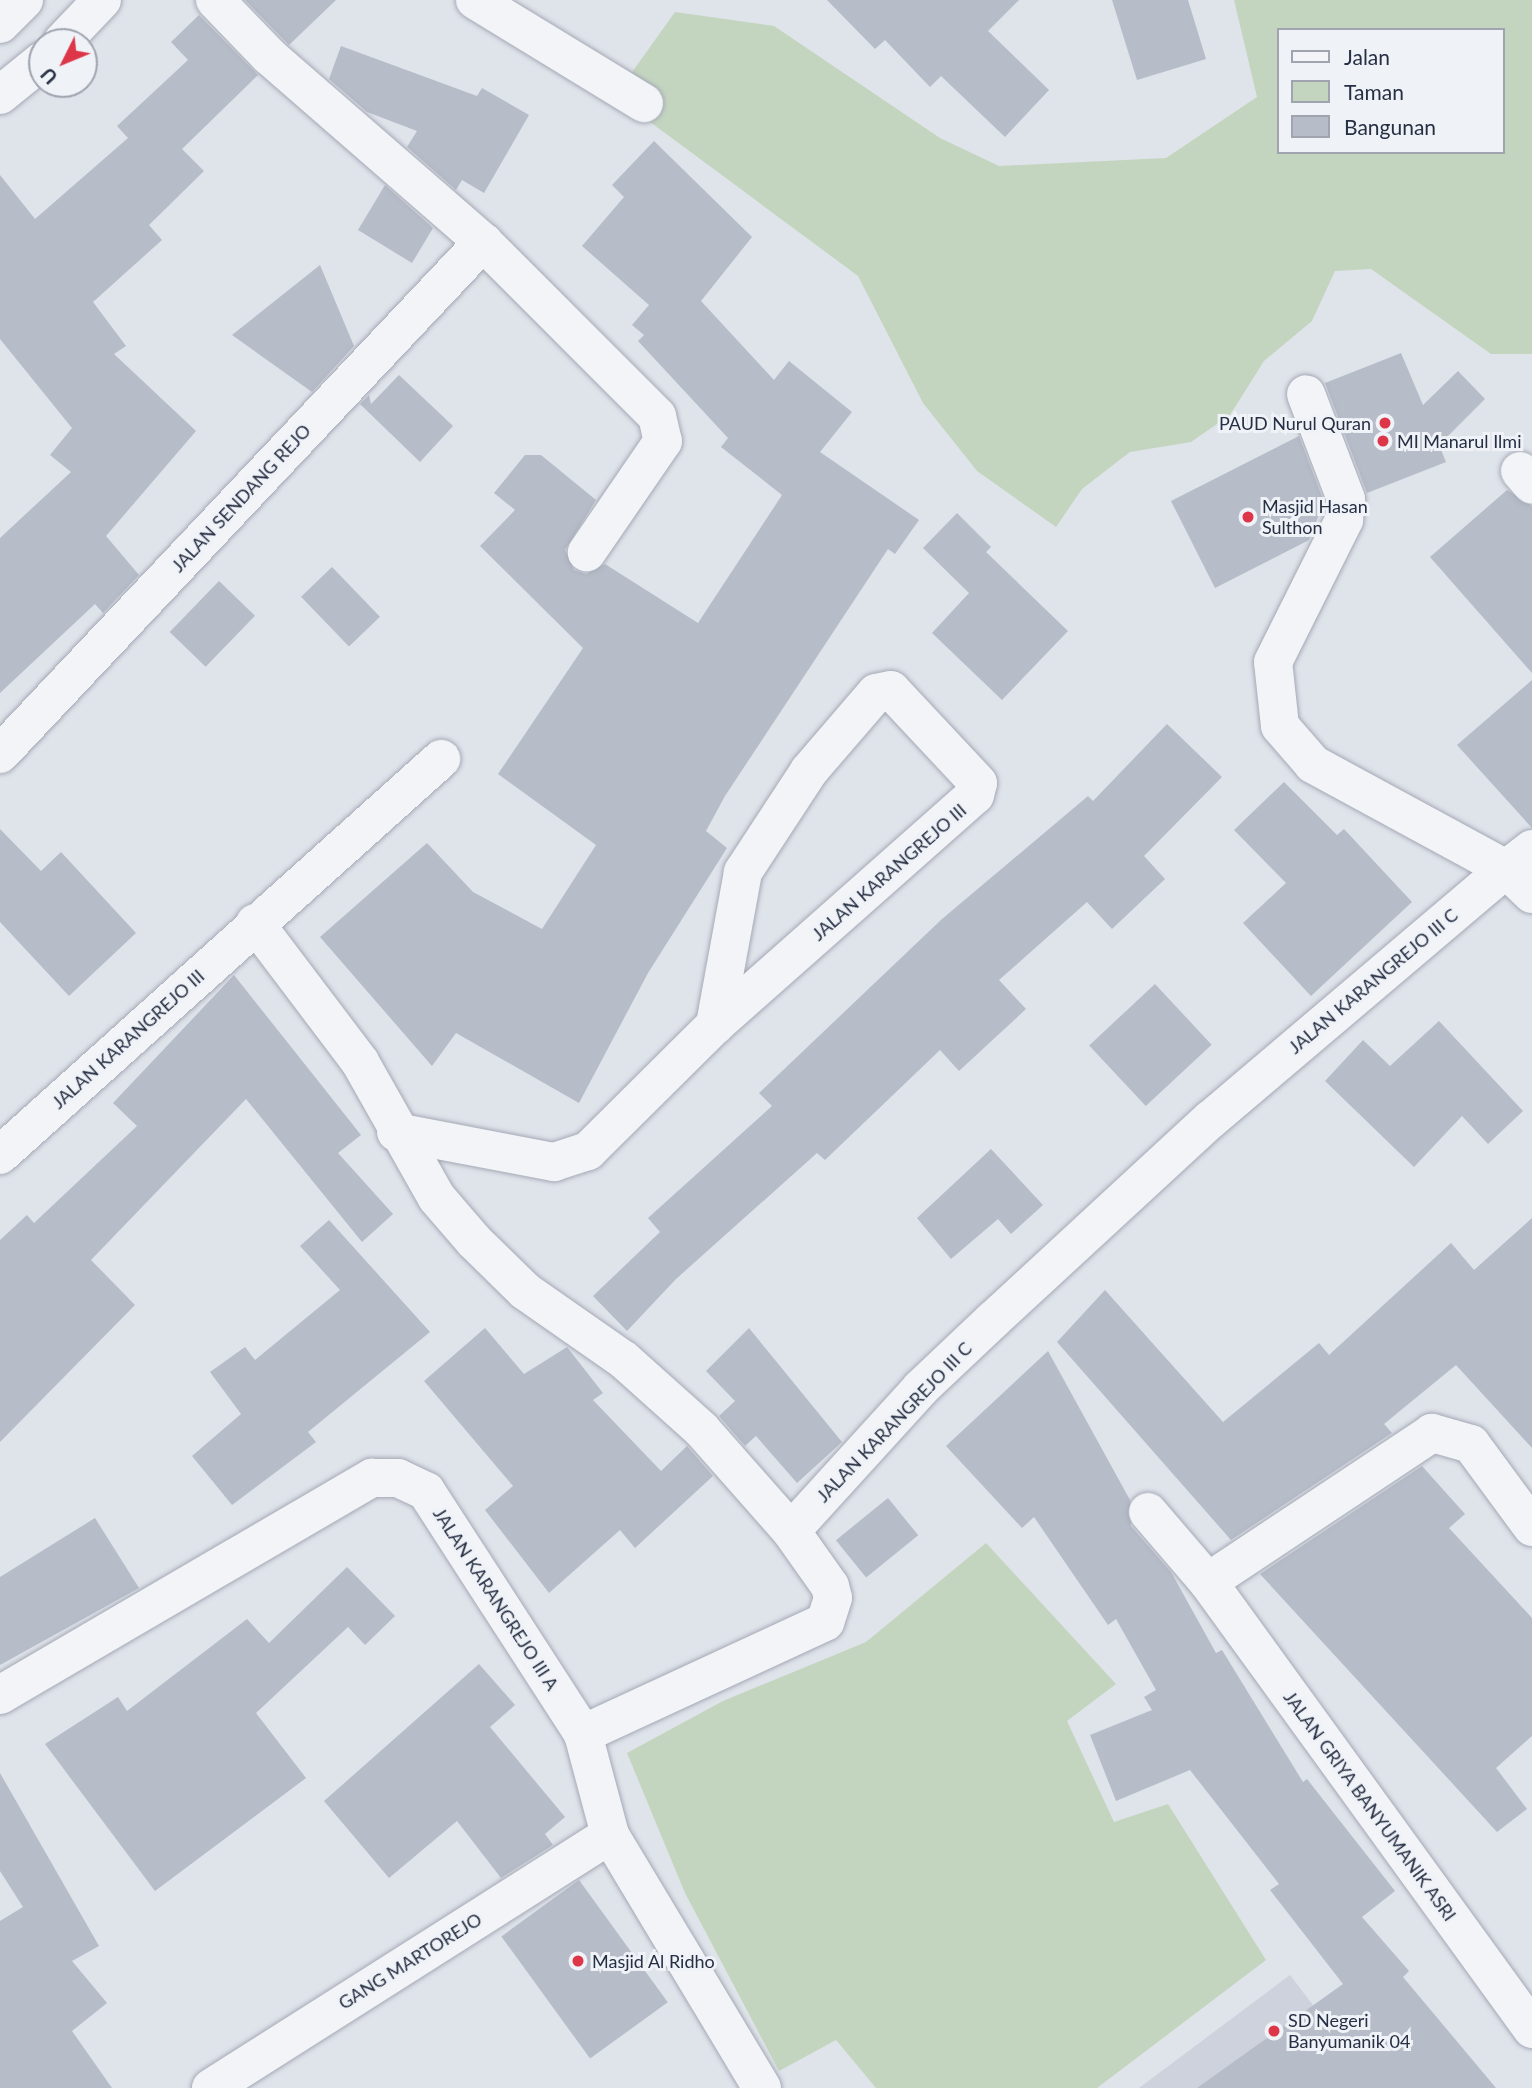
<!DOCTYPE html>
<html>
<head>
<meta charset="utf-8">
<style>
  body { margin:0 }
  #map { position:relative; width:1532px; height:2088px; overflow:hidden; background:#dfe3ea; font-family:Lato,sans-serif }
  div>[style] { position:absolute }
  .built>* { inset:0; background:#cdd2dc }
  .green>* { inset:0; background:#c4d5bf }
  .building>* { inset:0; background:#b6bcc8; transform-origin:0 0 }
  .roads { filter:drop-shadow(0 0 2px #a4a9b5) drop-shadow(0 0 2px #a4a9b5) }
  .minor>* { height:38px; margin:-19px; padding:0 19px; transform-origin:19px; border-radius:19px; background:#f2f4f8 }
  .dots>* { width:19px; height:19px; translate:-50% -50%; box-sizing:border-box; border:4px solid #eff2f7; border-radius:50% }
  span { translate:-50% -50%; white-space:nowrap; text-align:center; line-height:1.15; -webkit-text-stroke:6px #eff2f7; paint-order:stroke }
  .poi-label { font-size:18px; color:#262f43 }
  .right { translate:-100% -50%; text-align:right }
  .left { translate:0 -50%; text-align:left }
  .street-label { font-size:18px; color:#262f43 }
  .legend { position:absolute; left:1277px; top:28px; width:228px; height:126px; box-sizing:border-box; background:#eff2f7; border:2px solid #9fa4af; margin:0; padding:9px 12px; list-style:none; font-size:21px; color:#262f43 }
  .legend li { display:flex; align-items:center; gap:14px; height:35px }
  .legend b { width:35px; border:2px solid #9fa4af }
  .north { position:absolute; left:28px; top:28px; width:70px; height:70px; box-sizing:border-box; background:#eff2f7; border:2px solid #9fa4af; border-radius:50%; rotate:227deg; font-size:19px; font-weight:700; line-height:28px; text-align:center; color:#262f43 }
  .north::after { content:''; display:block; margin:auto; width:24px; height:32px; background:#dd3648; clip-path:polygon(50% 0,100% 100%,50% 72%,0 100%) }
</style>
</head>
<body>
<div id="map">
  <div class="built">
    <div style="clip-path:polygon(1290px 1975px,1376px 2088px,1139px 2088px)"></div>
  </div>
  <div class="green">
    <div style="clip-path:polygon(evenodd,1234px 0,1532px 0,1532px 354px,1491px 354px,1371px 269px,1335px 271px,1312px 321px,1264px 361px,1230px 415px,1191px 442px,1130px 452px,1082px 489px,1056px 527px,977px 471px,923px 403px,858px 276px,615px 96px,675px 12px,774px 26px,940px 138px,999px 166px,1166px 158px,1257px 97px,1234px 0,1278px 30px,1502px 30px,1502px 152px,1278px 152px,1278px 30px)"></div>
    <div style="clip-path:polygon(986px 1543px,1116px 1684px,1067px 1721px,1114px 1822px,1168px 1804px,1266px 1960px,1097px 2088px,876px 2088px,836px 2040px,779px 2071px,685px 1893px,627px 1753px,723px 1701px,866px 1642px)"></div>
  </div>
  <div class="building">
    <div style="clip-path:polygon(245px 0,336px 0,289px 45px)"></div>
    <div style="clip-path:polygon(827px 0,1019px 0,988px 31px,1049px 90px,1005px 137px,941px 76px,930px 87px,885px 40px,875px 49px)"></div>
    <div style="clip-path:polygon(1112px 0,1188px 0,1206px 59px,1137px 80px)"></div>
    <div style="clip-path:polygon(199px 15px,258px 75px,182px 149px,204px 171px,149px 225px,162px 240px,93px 302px,126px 346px,114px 354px,196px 431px,106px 536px,139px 575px,103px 613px,95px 604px,0 693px,0 538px,71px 472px,50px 455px,72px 428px,0 339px,0 175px,35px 219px,128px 138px,117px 126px,188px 60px,171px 42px)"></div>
    <div style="clip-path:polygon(341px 46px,477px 96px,482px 88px,529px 115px,484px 193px,462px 180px,456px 190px,407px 147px,417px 131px,367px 112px,329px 79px)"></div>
    <div style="clip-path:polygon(654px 141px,752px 237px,701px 301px,774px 380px,789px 361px,852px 412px,820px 452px,919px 520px,895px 554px,888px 549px,725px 796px,706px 831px,727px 848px,648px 973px,579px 1103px,456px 1033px,432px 1066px,320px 937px,427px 843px,473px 892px,542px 929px,596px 845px,498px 774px,583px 648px,480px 546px,515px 510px,494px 493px,525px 455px,541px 455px,596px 500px,565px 550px,574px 570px,586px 574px,605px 564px,698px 623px,782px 495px,721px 447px,728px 438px,638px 341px,644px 335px,632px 325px,649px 305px,582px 246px,624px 197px,612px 185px)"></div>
    <div style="clip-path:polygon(385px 185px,433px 228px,412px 263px,358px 230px)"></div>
    <div style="clip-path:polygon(320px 265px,354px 346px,312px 392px,232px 335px)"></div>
    <div style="clip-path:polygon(1401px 353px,1423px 405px,1458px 371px,1485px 399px,1439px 445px,1446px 462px,1367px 493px,1325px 383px)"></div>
    <div style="clip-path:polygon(399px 375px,453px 426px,420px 462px,360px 404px,369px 395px,371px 404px)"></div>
    <div style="clip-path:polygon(1299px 436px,1324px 502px,1309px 540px,1215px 588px,1171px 501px)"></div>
    <div style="clip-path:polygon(1507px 490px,1532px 506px,1532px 673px,1430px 557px)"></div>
    <div style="clip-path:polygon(957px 513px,991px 547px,986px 552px,1068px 631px,1002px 700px,932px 633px,969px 593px,923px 548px)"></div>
    <div style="left:332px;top:567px;width:69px;height:43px;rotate:46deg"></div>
    <div style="left:219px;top:581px;width:50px;height:71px;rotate:44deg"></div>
    <div style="clip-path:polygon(1532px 680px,1532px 828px,1457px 745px)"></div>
    <div style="clip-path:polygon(1167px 724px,1222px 777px,1144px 856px,1165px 879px,1112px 929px,1087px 902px,999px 980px,1026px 1009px,959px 1071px,940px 1050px,825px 1160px,817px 1153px,676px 1279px,627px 1331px,593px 1296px,660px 1232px,648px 1218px,772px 1106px,759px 1093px,942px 919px,1088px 796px,1093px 801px)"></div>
    <div style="clip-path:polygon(1284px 782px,1337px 835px,1344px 829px,1412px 902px,1311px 996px,1243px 923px,1286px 883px,1234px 830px)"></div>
    <div style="clip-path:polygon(0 829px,41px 871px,61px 852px,136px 933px,69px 996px,0 922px)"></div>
    <div style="clip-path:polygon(234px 975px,361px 1135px,338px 1153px,393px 1214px,362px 1242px,246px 1099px,91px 1260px,135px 1305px,0 1442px,0 1240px,27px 1215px,34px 1223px,137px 1126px,113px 1103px)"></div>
    <div style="left:1155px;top:984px;width:83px;height:90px;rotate:47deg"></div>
    <div style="clip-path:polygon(1439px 1021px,1523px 1111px,1488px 1144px,1462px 1116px,1414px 1167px,1325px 1081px,1363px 1040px,1390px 1066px)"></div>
    <div style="clip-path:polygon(991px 1149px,1043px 1205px,1011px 1234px,998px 1219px,951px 1259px,917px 1218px)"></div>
    <div style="clip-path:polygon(1532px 1218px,1532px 1448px,1456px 1365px,1384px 1424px,1392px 1433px,1231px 1540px,1057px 1342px,1105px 1290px,1223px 1422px,1319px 1343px,1329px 1355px,1451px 1243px,1474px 1270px)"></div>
    <div style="clip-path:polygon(329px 1220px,430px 1332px,308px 1432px,316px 1442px,232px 1505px,192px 1456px,241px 1414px,210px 1372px,245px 1347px,255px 1360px,340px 1290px,300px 1246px)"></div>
    <div style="clip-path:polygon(485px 1328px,524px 1374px,567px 1347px,603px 1393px,593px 1400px,661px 1471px,687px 1446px,713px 1476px,635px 1548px,620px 1530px,549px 1593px,485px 1510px,513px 1486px,424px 1381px)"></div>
    <div style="clip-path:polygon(749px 1328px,842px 1442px,797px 1483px,756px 1436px,745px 1446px,719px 1416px,735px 1401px,706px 1371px)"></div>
    <div style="clip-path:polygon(1048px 1351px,1130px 1500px,1131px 1526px,1171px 1572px,1216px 1653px,1222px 1650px,1303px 1782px,1307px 1779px,1395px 1891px,1362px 1917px,1409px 1971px,1403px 1977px,1496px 2088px,1197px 2088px,1343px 1984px,1270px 1890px,1279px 1884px,1190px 1770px,1116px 1801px,1090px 1735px,1152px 1710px,1144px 1697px,1156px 1690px,1116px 1619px,1108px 1625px,1034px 1517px,1022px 1528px,946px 1446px)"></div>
    <div style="clip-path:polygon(1422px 1466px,1465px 1514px,1449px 1528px,1532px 1618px,1532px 1736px,1496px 1768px,1527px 1809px,1497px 1832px,1260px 1574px)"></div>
    <div style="left:888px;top:1498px;width:48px;height:67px;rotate:51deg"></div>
    <div style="clip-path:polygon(95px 1518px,139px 1588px,0 1665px,0 1577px)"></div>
    <div style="clip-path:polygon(347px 1567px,395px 1616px,365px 1645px,348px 1627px,256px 1713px,306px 1778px,155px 1891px,45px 1744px,118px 1697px,127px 1711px,247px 1619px,269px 1643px)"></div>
    <div style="clip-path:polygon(479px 1664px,515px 1705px,490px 1727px,565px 1817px,545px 1834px,553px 1845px,501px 1878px,457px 1821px,389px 1878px,324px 1801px)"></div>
    <div style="clip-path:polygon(0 1773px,99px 1946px,72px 1961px,107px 2003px,72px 2031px,112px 2088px,0 2088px,0 1921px,23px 1907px,0 1871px)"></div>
    <div style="left:579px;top:1880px;width:151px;height:96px;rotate:54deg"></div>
  </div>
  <div class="roads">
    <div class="minor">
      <div style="left:215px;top:0;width:78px;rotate:46deg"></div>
      <div style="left:269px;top:56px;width:284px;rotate:41deg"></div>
      <div style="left:483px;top:242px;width:246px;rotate:45deg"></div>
      <div style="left:657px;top:416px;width:26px;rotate:77deg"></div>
      <div style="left:663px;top:441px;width:135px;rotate:124.4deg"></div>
      <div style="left:475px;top:0;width:198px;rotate:31.4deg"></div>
      <div style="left:0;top:24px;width:34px;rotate:-45deg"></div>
      <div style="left:62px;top:42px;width:58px;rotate:-46.4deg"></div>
      <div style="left:0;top:95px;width:54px;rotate:-39deg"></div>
      <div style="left:1520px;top:471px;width:18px;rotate:49deg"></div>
      <div style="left:0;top:754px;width:704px;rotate:-46.67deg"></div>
      <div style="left:1532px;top:849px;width:33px;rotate:142deg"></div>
      <div style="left:1506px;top:869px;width:36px;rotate:44deg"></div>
      <div style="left:255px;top:923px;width:174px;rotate:52.9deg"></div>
      <div style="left:360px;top:1062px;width:156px;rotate:60.5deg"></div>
      <div style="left:437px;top:1198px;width:57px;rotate:49.3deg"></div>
      <div style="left:474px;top:1241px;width:71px;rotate:44.4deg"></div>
      <div style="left:525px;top:1291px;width:121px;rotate:34.9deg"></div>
      <div style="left:624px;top:1360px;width:103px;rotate:41.9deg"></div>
      <div style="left:701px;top:1429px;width:136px;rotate:48.6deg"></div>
      <div style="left:791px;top:1531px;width:67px;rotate:54.7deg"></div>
      <div style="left:830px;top:1586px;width:12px;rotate:76deg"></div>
      <div style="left:833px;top:1598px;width:25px;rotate:108deg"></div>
      <div style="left:825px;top:1622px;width:267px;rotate:155.2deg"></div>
      <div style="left:396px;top:1132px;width:161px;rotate:10.8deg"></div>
      <div style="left:554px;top:1162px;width:36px;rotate:-18deg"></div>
      <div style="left:588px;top:1151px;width:179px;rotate:-44.8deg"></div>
      <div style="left:715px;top:1025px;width:347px;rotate:-41.5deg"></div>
      <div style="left:975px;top:795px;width:12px;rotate:-76deg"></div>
      <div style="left:978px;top:783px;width:127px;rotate:-133.1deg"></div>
      <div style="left:891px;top:690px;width:15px;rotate:169deg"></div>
      <div style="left:876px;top:693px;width:103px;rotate:130.7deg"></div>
      <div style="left:809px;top:771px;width:121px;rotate:123.2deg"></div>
      <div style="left:743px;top:872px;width:156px;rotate:100.4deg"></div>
      <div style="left:0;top:1155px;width:593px;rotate:-41.92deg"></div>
      <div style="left:1148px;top:1512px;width:92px;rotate:49.4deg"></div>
      <div style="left:1532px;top:1527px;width:103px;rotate:-126.3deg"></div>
      <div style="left:1471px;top:1444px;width:41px;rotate:-164.2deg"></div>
      <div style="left:1432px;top:1433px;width:269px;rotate:146.4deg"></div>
      <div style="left:1208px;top:1582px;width:552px;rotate:54.06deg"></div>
      <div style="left:791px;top:1531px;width:193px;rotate:-47.7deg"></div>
      <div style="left:921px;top:1388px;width:99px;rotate:-43.4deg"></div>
      <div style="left:993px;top:1320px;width:295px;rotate:-42.7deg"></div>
      <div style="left:1210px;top:1120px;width:388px;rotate:-40.3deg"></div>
      <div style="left:1506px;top:869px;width:220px;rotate:-151.5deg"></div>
      <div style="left:1313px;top:764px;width:50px;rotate:-131deg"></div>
      <div style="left:1280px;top:726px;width:64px;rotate:-96.2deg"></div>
      <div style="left:1273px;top:662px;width:159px;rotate:-63.4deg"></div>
      <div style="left:1344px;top:520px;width:21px;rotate:-85deg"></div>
      <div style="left:1346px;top:499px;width:112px;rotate:-110.9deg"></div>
      <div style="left:0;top:1695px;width:431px;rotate:-30.3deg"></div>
      <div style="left:372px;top:1478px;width:26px"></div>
      <div style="left:398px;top:1478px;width:31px;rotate:25deg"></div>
      <div style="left:426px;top:1491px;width:289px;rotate:57.1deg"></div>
      <div style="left:583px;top:1734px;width:105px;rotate:75deg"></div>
      <div style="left:610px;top:1835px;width:295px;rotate:59deg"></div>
      <div style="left:211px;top:2088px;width:472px;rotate:-32.4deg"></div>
    </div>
  </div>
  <div class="dots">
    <div style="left:1385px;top:423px;background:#dd3648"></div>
    <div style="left:1383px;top:441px;background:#dd3648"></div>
    <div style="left:1248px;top:517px;background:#dd3648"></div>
    <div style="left:578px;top:1961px;background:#dd3648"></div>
    <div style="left:1274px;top:2031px;background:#dd3648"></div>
  </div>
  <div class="poi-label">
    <span class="right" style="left:1371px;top:423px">PAUD Nurul Quran</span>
    <span class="left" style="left:1397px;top:441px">MI Manarul Ilmi</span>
    <span class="left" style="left:1262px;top:517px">Masjid Hasan<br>Sulthon</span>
    <span class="left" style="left:592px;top:1961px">Masjid Al Ridho</span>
    <span class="left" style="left:1288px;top:2031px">SD Negeri<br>Banyumanik 04</span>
  </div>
  <div class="street-label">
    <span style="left:241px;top:498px;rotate:-47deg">JALAN SENDANG REJO</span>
    <span style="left:889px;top:872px;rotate:-41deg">JALAN KARANGREJO III</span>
    <span style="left:1373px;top:981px;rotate:-40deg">JALAN KARANGREJO III C</span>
    <span style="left:128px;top:1039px;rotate:-42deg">JALAN KARANGREJO III</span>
    <span style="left:894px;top:1422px;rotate:-46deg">JALAN KARANGREJO III C</span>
    <span style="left:496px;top:1599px;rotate:57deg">JALAN KARANGREJO III A</span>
    <span style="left:1370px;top:1806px;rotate:54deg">JALAN GRIYA BANYUMANIK ASRI</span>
    <span style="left:410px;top:1961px;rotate:-32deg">GANG MARTOREJO</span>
  </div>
  <ul class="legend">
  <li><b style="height:9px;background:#f2f4f8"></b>Jalan</li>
  <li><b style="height:19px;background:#c4d5bf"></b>Taman</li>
  <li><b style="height:19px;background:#b6bcc8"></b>Bangunan</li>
  </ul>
  <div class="north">U</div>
</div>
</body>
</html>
